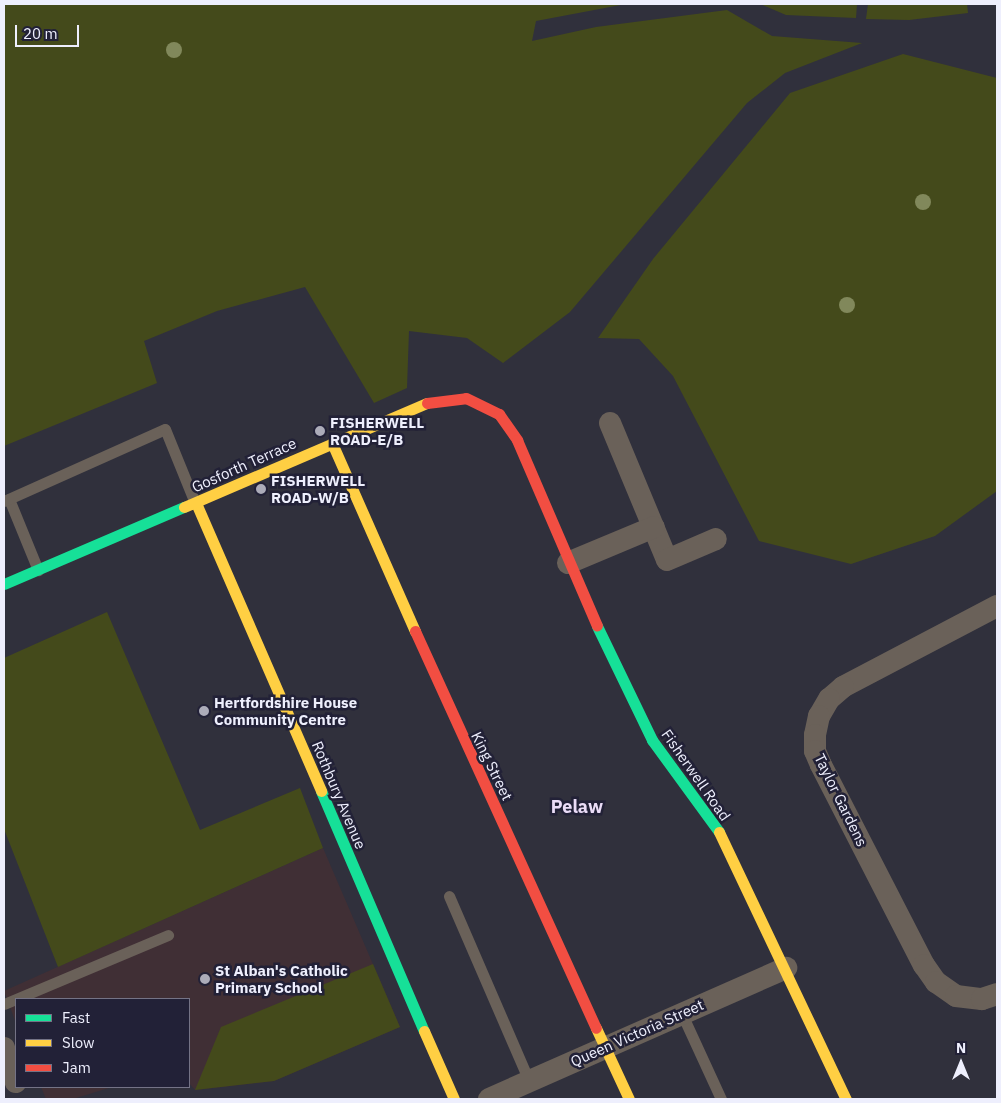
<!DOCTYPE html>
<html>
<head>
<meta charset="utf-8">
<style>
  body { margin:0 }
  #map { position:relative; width:1001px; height:1103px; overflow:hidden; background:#30303c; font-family:"IBM Plex Sans",sans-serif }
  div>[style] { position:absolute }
  .education>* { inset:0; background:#402f35 }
  .green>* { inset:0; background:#444a1b }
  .lane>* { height:11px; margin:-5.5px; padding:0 5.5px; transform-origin:5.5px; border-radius:5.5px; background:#6a6159 }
  .street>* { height:22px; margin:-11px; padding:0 11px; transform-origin:11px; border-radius:11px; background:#6a6159 }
  .fast>* { height:11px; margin:-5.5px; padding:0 5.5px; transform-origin:5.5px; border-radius:5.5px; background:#16e098 }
  .slow>* { height:11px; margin:-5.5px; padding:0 5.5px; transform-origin:5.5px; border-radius:5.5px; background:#ffcf43 }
  .jam>* { height:11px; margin:-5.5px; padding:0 5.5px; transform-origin:5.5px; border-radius:5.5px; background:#f24e42 }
  .trees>* { width:16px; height:16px; margin:-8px; border-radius:50%; background:#81885b }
  .dots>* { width:14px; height:14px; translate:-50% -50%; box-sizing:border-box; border:2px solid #222137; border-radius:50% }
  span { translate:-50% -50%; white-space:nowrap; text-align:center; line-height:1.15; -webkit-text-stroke:5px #222137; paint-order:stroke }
  .poi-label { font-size:15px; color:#eeeffd; font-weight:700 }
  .left { translate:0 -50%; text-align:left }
  .street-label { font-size:15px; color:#eeeffd }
  .quarter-label { font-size:18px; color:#eadcf7; font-weight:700 }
  .frame { position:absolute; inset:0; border:5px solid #eeeffd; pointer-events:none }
  .legend { position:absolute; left:15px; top:998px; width:175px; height:90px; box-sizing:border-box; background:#222137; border:1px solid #747386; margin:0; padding:6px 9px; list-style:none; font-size:15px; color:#eeeffd }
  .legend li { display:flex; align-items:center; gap:10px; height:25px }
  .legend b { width:25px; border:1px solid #747386 }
  .north { position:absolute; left:936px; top:1038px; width:50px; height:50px; -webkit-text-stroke:4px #222137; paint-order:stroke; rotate:0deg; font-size:14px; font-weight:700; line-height:20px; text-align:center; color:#eeeffd }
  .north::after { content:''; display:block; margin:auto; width:18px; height:22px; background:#eeeffd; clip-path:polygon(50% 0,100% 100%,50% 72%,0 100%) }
  .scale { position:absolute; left:15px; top:25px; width:64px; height:22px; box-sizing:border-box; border:2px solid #eeeffd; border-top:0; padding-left:6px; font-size:15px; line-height:18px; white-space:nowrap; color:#eeeffd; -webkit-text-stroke:4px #222137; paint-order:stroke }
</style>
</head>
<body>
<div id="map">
  <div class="education">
    <div style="clip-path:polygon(323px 848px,400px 1027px,274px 1081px,195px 1090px,189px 1083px,189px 999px,16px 999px,16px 1023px,4px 991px)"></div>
    <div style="clip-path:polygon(41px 1087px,112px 1087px,73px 1099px,46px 1099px)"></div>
  </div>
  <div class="green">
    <div style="clip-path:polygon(4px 4px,626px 4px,536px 21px,532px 41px,596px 27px,727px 10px,772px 36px,862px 43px,785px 73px,747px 103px,570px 312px,503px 363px,467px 338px,409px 331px,407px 388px,374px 403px,305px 287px,217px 311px,144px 341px,157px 383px,4px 446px)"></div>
    <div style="clip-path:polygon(760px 4px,857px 4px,856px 18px,786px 15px)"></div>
    <div style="clip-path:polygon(868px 4px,967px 4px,968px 13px,909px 20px,866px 19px)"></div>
    <div style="clip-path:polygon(903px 54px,997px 78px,997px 491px,935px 536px,851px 564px,759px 541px,673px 376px,639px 339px,598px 338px,653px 259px,790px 93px)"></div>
    <div style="clip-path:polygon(107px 612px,200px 830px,300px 788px,323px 848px,58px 967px,4px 829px,4px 658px)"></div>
    <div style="clip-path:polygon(373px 964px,400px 1027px,274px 1081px,195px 1090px,221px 1027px)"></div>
  </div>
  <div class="lane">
    <div style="left:9px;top:499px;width:77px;rotate:67.8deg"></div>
    <div style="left:4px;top:501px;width:176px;rotate:-24.1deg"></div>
    <div style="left:165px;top:429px;width:80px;rotate:67.9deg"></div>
    <div style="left:449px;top:896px;width:202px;rotate:66.6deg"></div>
    <div style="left:4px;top:1004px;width:178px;rotate:-22.8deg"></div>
    <div style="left:681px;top:1012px;width:96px;rotate:65.3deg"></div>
  </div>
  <div class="street">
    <div style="left:610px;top:423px;width:148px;rotate:67.4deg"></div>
    <div style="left:667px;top:560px;width:53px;rotate:-23.2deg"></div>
    <div style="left:568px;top:563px;width:93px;rotate:-22.7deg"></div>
    <div style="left:997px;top:606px;width:174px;rotate:152.3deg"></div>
    <div style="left:843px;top:687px;width:18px;rotate:139deg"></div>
    <div style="left:829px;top:699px;width:20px;rotate:120deg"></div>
    <div style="left:819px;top:716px;width:19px;rotate:102deg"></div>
    <div style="left:815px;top:735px;width:16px;rotate:90deg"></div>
    <div style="left:815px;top:751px;width:15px;rotate:67deg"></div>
    <div style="left:821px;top:765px;width:225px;rotate:62.8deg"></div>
    <div style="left:924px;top:965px;width:21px;rotate:55deg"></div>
    <div style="left:936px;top:982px;width:24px;rotate:35deg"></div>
    <div style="left:956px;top:996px;width:26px;rotate:7deg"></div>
    <div style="left:982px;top:999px;width:16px;rotate:-18deg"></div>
    <div style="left:4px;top:1048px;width:36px;rotate:71deg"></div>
    <div style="left:489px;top:1099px;width:325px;rotate:-23.8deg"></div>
  </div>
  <div class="fast">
    <div style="left:4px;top:584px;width:196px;rotate:-23.2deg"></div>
    <div style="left:597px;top:626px;width:127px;rotate:64.2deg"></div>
    <div style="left:652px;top:740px;width:114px;rotate:53.9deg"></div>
    <div style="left:321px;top:791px;width:261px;rotate:66.8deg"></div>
  </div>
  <div class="slow">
    <div style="left:332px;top:443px;width:206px;rotate:66.2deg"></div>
    <div style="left:196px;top:503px;width:314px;rotate:66.5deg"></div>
    <div style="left:184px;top:507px;width:264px;rotate:-23.2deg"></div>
    <div style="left:719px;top:832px;width:296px;rotate:64.6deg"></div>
    <div style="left:596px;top:1028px;width:78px;rotate:65.1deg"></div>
    <div style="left:424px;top:1031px;width:74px;rotate:66.2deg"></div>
  </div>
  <div class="jam">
    <div style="left:427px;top:403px;width:39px;rotate:-7deg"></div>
    <div style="left:466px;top:398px;width:37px;rotate:26deg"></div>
    <div style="left:499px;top:414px;width:32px;rotate:55deg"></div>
    <div style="left:517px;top:440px;width:202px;rotate:66.7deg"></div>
    <div style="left:415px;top:631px;width:436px;rotate:65.5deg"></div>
  </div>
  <div class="trees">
    <div style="left:174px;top:50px"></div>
    <div style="left:923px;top:202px"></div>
    <div style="left:847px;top:305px"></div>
  </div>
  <div class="dots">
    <div style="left:320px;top:431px;background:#acacb9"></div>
    <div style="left:261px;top:489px;background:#acacb9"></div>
    <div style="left:204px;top:711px;background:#acacb9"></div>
    <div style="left:205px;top:979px;background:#acacb9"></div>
  </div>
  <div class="poi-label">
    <span class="left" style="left:330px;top:431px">FISHERWELL<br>ROAD-E/B</span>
    <span class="left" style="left:271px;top:489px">FISHERWELL<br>ROAD-W/B</span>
    <span class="left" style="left:214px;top:711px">Hertfordshire House<br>Community Centre</span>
    <span class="left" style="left:215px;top:979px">St Alban's Catholic<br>Primary School</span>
  </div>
  <div class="street-label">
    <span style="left:244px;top:465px;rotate:-24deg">Gosforth Terrace</span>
    <span style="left:492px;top:766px;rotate:64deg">King Street</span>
    <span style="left:696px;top:775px;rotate:55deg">Fisherwell Road</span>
    <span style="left:339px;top:795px;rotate:67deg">Rothbury Avenue</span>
    <span style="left:841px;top:800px;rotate:64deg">Taylor Gardens</span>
    <span style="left:637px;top:1033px;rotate:-24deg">Queen Victoria Street</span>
  </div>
  <div class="quarter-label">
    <span style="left:577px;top:807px">Pelaw</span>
  </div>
  <div class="frame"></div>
  <ul class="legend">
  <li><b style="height:6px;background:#16e098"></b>Fast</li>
  <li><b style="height:6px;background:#ffcf43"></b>Slow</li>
  <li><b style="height:6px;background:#f24e42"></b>Jam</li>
  </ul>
  <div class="north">N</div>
  <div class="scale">20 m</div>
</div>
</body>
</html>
